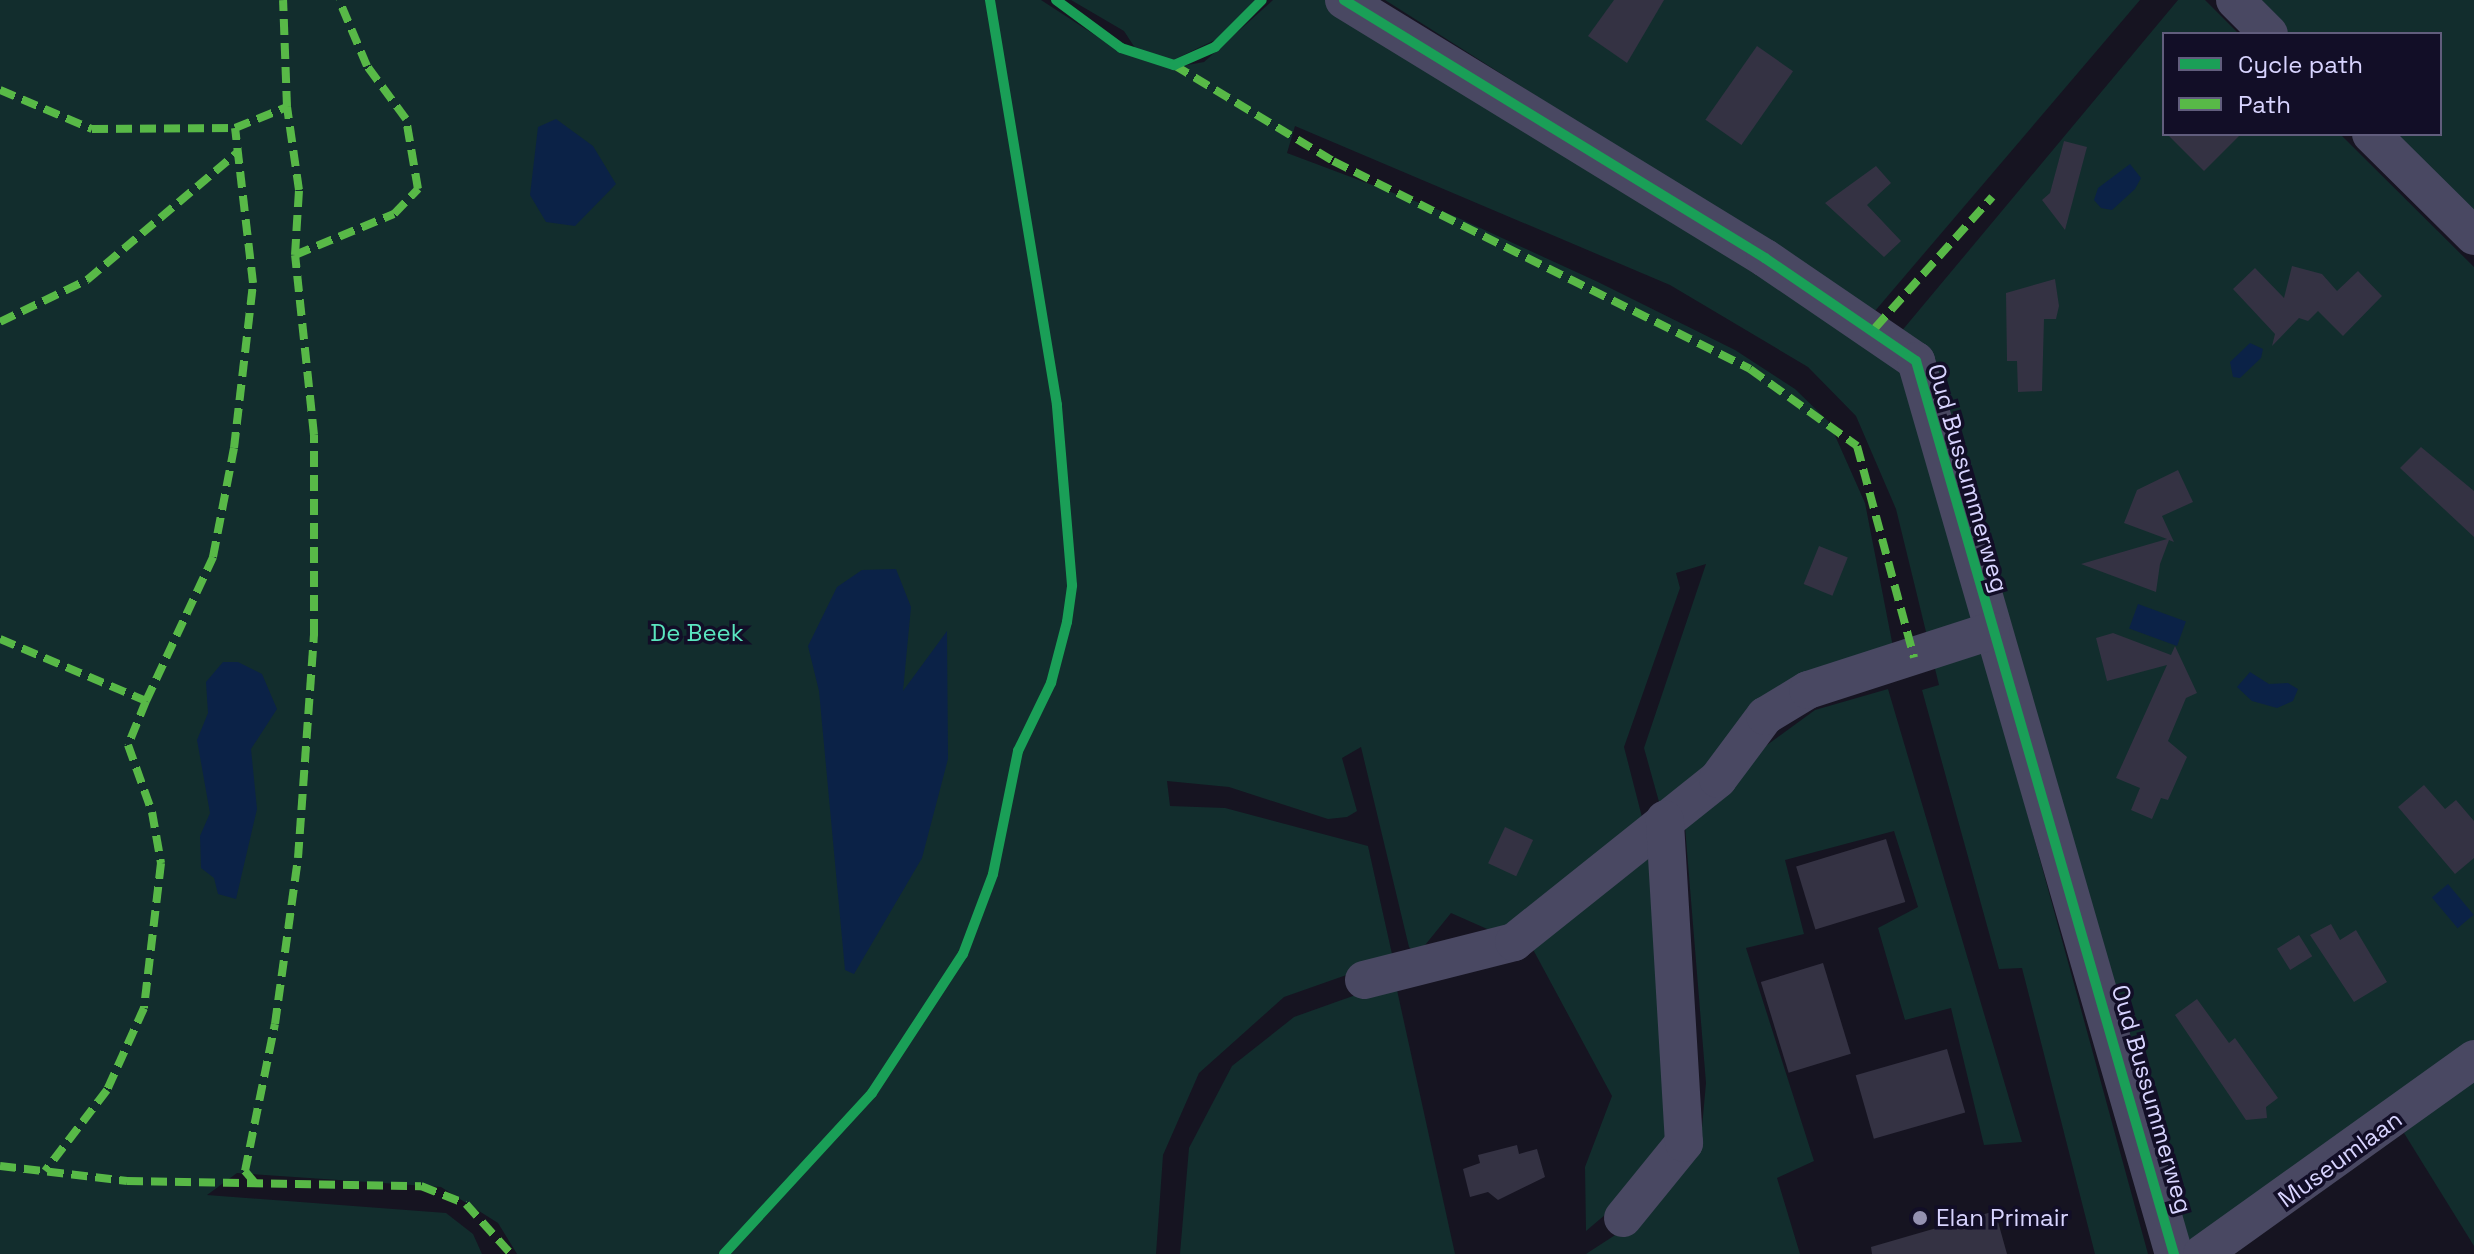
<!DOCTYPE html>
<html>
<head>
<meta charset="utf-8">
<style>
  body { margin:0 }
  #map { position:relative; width:2474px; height:1254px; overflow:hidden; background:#161421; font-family:"Space Grotesk",sans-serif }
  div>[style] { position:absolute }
  .green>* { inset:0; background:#122d2d }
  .water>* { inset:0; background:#0b2247; transform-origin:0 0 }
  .building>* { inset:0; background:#343243; transform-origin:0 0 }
  .minor>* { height:38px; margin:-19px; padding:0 19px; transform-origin:19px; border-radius:19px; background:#494862 }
  .quiet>* { height:8px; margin-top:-4px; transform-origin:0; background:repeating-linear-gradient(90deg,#58b947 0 16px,transparent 0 24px) }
  .cycleway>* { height:10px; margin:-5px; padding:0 5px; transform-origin:5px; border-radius:5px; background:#1a9f57 }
  .dots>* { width:22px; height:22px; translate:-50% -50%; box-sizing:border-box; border:4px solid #120e27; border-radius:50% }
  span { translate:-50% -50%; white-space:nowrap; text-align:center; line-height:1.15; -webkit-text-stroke:7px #120e27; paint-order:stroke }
  .street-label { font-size:24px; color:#d8d4ff }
  .park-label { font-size:24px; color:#5ae5bf }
  .poi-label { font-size:24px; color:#d8d4ff }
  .left { translate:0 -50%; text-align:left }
  .legend { position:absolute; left:2162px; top:32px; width:280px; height:104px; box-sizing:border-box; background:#120e27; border:2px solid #615d7d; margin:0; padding:10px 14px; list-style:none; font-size:24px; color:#d8d4ff }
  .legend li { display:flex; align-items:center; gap:16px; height:40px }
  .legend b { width:40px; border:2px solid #615d7d }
</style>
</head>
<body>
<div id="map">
  <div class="green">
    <div style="clip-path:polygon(0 0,1041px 0,1118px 50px,1171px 68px,1204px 62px,1273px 0,1329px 0,1905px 367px,2148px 1254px,2095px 1254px,2022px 968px,1999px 969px,1922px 690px,1939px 685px,1896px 509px,1856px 416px,1808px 367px,1670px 285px,1295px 126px,1287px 153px,1452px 215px,1598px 282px,1735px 350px,1795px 389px,1829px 422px,1865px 503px,1894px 652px,1712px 769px,1661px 809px,1644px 748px,1706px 564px,1676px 573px,1680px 588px,1624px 747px,1643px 821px,1503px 936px,1451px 913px,1417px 955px,1409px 947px,1361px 747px,1342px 758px,1357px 811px,1347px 817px,1328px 819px,1229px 787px,1167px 781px,1170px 806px,1225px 808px,1368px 846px,1392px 954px,1389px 960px,1284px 997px,1199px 1073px,1163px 1155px,1156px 1254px,517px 1254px,498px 1223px,441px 1187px,237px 1173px,207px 1195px,446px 1213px,473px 1234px,482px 1254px,0 1254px)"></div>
    <div style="clip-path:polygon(1071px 0,1258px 0,1217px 39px,1173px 60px,1137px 51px,1124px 31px)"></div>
    <div style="clip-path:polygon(1385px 0,2140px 0,1875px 311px)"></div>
    <div style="clip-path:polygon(2178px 0,2205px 0,2239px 34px,2164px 34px,2164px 134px,2340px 134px,2474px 267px,2474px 1041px,2190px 1253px,1900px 333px)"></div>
    <div style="clip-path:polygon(2252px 0,2474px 0,2474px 221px,2387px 134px,2440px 134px,2440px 34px,2286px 34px)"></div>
    <div style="clip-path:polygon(1888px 689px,2022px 1142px,1984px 1145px,1951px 1008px,1905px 1020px,1878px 928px,1918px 907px,1894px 831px,1785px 860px,1804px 934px,1746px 948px,1814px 1161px,1777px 1178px,1800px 1254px,1586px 1254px,1652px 1211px,1700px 1149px,1706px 1083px,1685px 827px,1752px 756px,1815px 710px)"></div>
    <div style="clip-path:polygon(1651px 852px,1678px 1123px,1639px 1186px,1586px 1231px,1585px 1167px,1612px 1096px,1529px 942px)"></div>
    <div style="clip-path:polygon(1395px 981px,1455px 1254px,1180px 1254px,1189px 1148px,1232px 1066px,1294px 1017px)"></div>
    <div style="clip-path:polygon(2474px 1076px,2474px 1246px,2404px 1133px)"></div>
  </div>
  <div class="water">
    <div style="clip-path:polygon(556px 119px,593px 146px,616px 184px,575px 226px,546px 222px,530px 195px,538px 127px)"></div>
    <div style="clip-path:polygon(2130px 164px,2141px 178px,2135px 189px,2112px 210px,2101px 208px,2094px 200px,2098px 188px)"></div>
    <div style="clip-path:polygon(2250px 343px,2263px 349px,2261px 358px,2240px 378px,2233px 377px,2230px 362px)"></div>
    <div style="clip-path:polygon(896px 569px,911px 607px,903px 691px,947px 631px,948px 759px,922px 858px,854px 974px,845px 970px,819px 691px,808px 646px,837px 587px,862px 570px)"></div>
    <div style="left:2138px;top:604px;width:51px;height:26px;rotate:20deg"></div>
    <div style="clip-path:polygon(223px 662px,238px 662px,262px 674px,277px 709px,251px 749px,257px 809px,236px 899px,218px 894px,214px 878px,201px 868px,200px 836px,210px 813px,197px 740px,208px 713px,206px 682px)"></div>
    <div style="clip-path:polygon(2250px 672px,2269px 684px,2288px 683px,2298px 689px,2293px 701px,2277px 708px,2252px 701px,2237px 687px)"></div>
    <div style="left:2448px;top:884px;width:40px;height:21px;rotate:50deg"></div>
  </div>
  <div class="building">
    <div style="clip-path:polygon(1614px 0,1664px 0,1627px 63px,1588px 36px)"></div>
    <div style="left:1757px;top:46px;width:44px;height:90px;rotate:35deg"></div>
    <div style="clip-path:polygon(2167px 134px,2241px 134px,2204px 171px)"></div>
    <div style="clip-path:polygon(2064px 141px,2087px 147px,2065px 230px,2042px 200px,2050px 193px)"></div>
    <div style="clip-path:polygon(1876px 166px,1891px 183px,1867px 205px,1901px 241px,1884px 257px,1825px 203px)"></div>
    <div style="clip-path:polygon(2292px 266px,2322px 274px,2337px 291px,2358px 271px,2382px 296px,2343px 336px,2318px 311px,2308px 321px,2299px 318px,2272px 346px,2275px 334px,2233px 289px,2255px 268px,2284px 298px)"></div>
    <div style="clip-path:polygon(2055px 279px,2059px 306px,2056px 319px,2044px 319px,2042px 391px,2018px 392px,2017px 361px,2007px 361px,2006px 293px)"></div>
    <div style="clip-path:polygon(2421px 447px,2474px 491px,2474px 537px,2400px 468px)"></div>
    <div style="clip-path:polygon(2178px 470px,2193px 502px,2162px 516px,2174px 542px,2169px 540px,2160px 564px,2156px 592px,2081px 564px,2167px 539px,2124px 523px,2137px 490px)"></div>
    <div style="left:1819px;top:546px;width:31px;height:41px;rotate:22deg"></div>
    <div style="clip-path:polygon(2113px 633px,2171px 655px,2175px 646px,2197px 693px,2186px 698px,2168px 741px,2187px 757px,2168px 800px,2161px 798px,2152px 819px,2131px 810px,2140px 788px,2116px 778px,2167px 665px,2107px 681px,2096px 638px)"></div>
    <div style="clip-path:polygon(2424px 785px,2445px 809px,2456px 800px,2474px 821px,2474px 858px,2455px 874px,2398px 807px)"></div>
    <div style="left:1505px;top:827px;width:31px;height:40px;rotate:25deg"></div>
    <div style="left:1886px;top:839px;width:66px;height:94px;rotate:73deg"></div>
    <div style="clip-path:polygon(2331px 924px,2340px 940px,2356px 930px,2387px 982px,2354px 1002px,2310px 935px)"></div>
    <div style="left:2299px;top:935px;width:25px;height:26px;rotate:58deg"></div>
    <div style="left:1823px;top:963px;width:95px;height:65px;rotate:73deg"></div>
    <div style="clip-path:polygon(2197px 999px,2229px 1043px,2235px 1038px,2278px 1098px,2266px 1107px,2267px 1118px,2246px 1120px,2175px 1015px)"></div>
    <div style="left:1947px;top:1049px;width:66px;height:95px;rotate:74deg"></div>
    <div style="clip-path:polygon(1517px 1145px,1519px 1154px,1537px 1149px,1545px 1177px,1498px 1200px,1488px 1192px,1470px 1197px,1463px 1169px,1480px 1163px,1478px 1155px)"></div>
    <div style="clip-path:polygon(1995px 1211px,2007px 1254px,1872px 1254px,1871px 1247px)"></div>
  </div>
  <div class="minor">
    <div style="left:1344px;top:0;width:494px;rotate:31.5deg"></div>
    <div style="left:1765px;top:258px;width:183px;rotate:34.3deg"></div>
    <div style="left:1916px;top:361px;width:930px;rotate:73.89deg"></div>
    <div style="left:2235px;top:0;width:48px;rotate:45deg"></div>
    <div style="left:2371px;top:134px;width:145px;rotate:44.7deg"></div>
    <div style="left:1364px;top:980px;width:155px;rotate:-14.2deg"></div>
    <div style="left:1514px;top:942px;width:261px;rotate:-38.6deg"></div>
    <div style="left:1718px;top:779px;width:79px;rotate:-53.3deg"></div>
    <div style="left:1765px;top:716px;width:50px;rotate:-31.2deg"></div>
    <div style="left:1808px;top:690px;width:192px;rotate:-17.9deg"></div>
    <div style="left:1623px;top:1218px;width:97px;rotate:-50.9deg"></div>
    <div style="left:1684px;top:1143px;width:324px;rotate:-93.4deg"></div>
    <div style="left:2202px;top:1254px;width:335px;rotate:-35.6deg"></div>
  </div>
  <div class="quiet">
    <div style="left:1174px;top:65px;width:186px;rotate:31.1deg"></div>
    <div style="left:1333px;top:161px;width:466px;rotate:26.5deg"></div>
    <div style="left:1750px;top:369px;width:132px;rotate:35.7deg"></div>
    <div style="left:1857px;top:446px;width:219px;rotate:74.9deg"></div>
    <div style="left:0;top:90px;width:100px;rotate:23deg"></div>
    <div style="left:92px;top:129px;width:143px;rotate:-0.4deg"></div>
    <div style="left:235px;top:128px;width:56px;rotate:-22deg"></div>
    <div style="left:295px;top:255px;width:107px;rotate:-22.5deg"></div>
    <div style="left:394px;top:214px;width:35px;rotate:-46deg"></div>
    <div style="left:418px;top:189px;width:71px;rotate:-99.7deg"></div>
    <div style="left:406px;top:119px;width:66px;rotate:-126.3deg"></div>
    <div style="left:367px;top:66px;width:72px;rotate:-113deg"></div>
    <div style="left:0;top:322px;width:97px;rotate:-25.8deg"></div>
    <div style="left:87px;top:280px;width:197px;rotate:-40.3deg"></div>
    <div style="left:1875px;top:328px;width:176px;rotate:-48.2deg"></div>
    <div style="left:0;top:639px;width:159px;rotate:23deg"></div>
    <div style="left:146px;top:701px;width:48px;rotate:112.2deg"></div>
    <div style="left:128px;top:745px;width:71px;rotate:70.3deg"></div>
    <div style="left:152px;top:812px;width:52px;rotate:80deg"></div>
    <div style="left:161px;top:863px;width:146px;rotate:96.7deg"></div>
    <div style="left:144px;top:1008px;width:90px;rotate:114.3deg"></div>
    <div style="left:107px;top:1090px;width:102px;rotate:127.4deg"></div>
    <div style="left:146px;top:701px;width:159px;rotate:-65deg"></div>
    <div style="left:213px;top:557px;width:111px;rotate:-79.1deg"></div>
    <div style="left:234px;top:448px;width:166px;rotate:-83.4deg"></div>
    <div style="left:253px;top:283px;width:156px;rotate:-96.6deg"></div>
    <div style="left:0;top:1166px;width:128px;rotate:6.7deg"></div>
    <div style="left:127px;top:1181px;width:294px;rotate:1deg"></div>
    <div style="left:421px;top:1186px;width:48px;rotate:21.8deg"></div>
    <div style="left:466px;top:1204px;width:67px;rotate:48deg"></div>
    <div style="left:255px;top:1183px;width:16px;rotate:-130deg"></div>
    <div style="left:245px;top:1171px;width:150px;rotate:-78.5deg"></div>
    <div style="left:275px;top:1024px;width:168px;rotate:-82.1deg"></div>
    <div style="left:298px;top:858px;width:224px;rotate:-85.9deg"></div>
    <div style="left:314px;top:635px;width:200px;rotate:-90deg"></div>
    <div style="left:314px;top:435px;width:181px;rotate:-96deg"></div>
    <div style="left:295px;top:255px;width:65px;rotate:-86.5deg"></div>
    <div style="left:299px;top:190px;width:84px;rotate:-98.2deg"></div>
    <div style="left:287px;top:107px;width:107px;rotate:-92.1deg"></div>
  </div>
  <div class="cycleway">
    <div style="left:1056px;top:0;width:81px;rotate:36.4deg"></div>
    <div style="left:1121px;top:48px;width:56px;rotate:17.8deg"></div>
    <div style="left:1174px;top:65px;width:45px;rotate:-23.7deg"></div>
    <div style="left:1215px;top:47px;width:66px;rotate:-45deg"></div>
    <div style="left:1344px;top:0;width:494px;rotate:31.5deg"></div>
    <div style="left:1765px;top:258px;width:183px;rotate:34.3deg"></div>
    <div style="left:1916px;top:361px;width:930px;rotate:73.89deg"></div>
    <div style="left:724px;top:1254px;width:219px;rotate:-47.4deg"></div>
    <div style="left:872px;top:1093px;width:166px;rotate:-56.8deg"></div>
    <div style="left:963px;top:954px;width:85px;rotate:-69.4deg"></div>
    <div style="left:993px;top:874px;width:126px;rotate:-78.5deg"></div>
    <div style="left:1018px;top:751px;width:76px;rotate:-64.1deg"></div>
    <div style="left:1051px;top:683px;width:63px;rotate:-75.3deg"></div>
    <div style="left:1067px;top:622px;width:37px;rotate:-82deg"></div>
    <div style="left:1072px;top:585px;width:181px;rotate:-94.8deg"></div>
    <div style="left:1057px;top:405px;width:411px;rotate:-99.4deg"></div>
  </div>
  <div class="dots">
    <div style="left:1920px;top:1218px;background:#9491b1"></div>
  </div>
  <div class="street-label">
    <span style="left:1968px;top:478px;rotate:74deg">Oud Bussummerweg</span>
    <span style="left:2152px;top:1099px;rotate:74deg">Oud Bussummerweg</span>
    <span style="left:2340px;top:1159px;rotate:-36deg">Museumlaan</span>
  </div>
  <div class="park-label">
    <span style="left:697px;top:633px">De Beek</span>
  </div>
  <div class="poi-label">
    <span class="left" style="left:1936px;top:1218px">Elan Primair</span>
  </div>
  <ul class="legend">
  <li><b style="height:10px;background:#1a9f57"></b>Cycle path</li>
  <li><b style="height:10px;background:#58b947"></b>Path</li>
  </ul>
</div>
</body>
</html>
